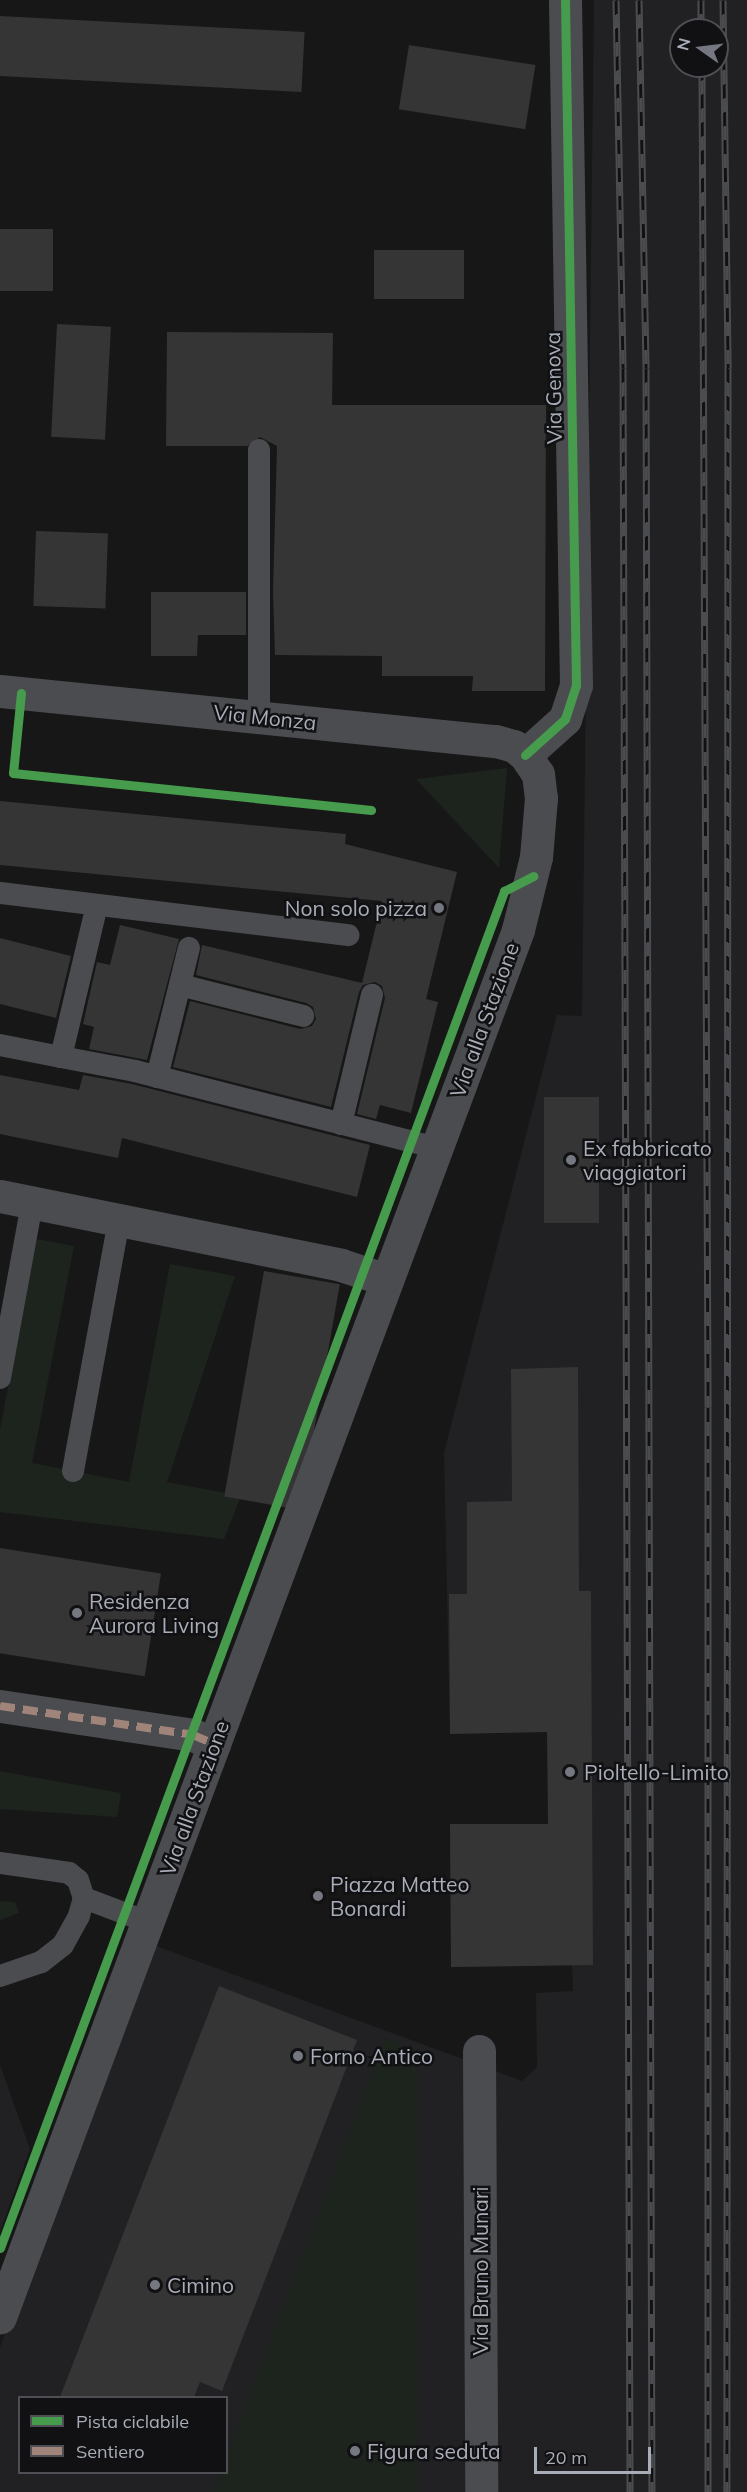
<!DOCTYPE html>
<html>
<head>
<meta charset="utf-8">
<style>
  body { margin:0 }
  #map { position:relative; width:747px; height:2492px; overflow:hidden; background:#171717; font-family:Mulish,sans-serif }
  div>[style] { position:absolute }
  .built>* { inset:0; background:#212123 }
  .green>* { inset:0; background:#1d241e }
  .building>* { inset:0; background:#353536; transform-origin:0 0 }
  .service>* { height:22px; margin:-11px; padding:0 11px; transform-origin:11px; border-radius:11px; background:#4b4c50 }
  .pedestrian>* { height:33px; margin:-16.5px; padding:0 16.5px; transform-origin:16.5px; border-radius:16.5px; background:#4b4c50 }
  .minor>* { height:33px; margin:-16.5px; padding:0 16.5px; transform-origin:16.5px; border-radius:16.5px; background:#4b4c50 }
  .tertiary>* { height:33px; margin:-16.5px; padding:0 16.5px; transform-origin:16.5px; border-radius:16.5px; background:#4b4c50 }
  .rail>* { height:7px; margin-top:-3.5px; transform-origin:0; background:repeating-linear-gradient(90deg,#111113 0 14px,#4b4c4f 0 28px); box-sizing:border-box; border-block:2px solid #4b4c4f }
  .quiet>* { height:8px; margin-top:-4px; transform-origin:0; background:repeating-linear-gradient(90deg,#a18479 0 15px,transparent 0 23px) }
  .cycleway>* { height:9px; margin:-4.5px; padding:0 4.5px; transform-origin:4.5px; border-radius:4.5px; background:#469c4c }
  .dots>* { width:16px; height:16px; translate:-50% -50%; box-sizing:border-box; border:3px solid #111113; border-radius:50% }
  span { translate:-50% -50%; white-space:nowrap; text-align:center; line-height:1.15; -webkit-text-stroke:5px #111113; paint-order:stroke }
  .street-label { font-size:21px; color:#a8adb8 }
  .poi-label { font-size:21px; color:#a8adb8 }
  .right { translate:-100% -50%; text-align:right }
  .left { translate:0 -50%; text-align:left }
  .legend { position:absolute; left:18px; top:2396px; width:210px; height:78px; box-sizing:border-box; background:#111113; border:2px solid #4d4f55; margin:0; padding:8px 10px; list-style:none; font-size:18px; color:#a8adb8 }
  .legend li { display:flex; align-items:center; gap:12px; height:30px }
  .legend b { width:30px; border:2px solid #4d4f55 }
  .north { position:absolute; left:669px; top:18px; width:60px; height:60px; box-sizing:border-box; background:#111113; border:2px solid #4d4f55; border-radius:50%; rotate:284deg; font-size:16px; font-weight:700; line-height:24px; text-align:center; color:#a8adb8 }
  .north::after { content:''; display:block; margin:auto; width:21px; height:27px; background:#757880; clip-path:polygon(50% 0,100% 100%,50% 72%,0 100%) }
  .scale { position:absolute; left:534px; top:2447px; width:117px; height:27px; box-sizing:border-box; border:3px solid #a8adb8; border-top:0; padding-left:8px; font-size:18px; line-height:21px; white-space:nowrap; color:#a8adb8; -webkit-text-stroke:4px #111113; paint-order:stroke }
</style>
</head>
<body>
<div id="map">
  <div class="built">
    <div style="clip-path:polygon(evenodd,594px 0,747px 0,747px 2492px,0 2492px,0 2347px,151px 1944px,522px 2081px,537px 2067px,536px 1993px,573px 1991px,572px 1965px,451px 1967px,450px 1824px,548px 1824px,548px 1778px,547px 1732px,450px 1734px,444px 1453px,557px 1015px,582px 1016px,594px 0,681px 30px,717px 30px,717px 66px,681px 66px,681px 30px,594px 0,20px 2398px,226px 2398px,226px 2472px,20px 2472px,20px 2398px)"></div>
    <div style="clip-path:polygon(0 2065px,30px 2149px,0 2232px)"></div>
  </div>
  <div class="green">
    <div style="clip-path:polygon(507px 768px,499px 868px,416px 779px)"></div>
    <div style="clip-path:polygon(36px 1239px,74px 1246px,32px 1463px,129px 1482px,170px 1264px,235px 1276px,167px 1482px,241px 1496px,224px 1539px,0 1512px,0 1430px)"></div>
    <div style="clip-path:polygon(0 1771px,121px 1793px,117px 1817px,0 1809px)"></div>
    <div style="clip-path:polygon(0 1901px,15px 1902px,19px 1913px,0 1920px)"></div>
    <div style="clip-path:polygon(385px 2038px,418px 2051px,418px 2492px,213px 2492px,220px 2473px,226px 2472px,227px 2455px)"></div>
  </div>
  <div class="building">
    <div style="left:0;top:16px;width:305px;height:60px;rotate:3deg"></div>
    <div style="left:409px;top:45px;width:128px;height:65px;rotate:9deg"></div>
    <div style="left:0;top:229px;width:53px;height:62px"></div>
    <div style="left:374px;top:250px;width:90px;height:49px"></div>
    <div style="left:57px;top:324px;width:54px;height:113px;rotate:3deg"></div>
    <div style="clip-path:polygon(167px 332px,333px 333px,332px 405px,546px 405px,545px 691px,472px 691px,473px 676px,382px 676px,382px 656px,275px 655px,273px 592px,277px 446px,260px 437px,247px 446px,166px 446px)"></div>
    <div style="left:36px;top:531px;width:72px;height:75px;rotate:2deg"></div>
    <div style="clip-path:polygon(151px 592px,246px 592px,246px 635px,198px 635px,197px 656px,151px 656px)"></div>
    <div style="clip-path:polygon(0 801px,346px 834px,345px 844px,457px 872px,426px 999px,438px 1002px,411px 1113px,380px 1105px,376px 1119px,357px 1114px,385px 998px,382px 986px,375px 982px,363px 985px,359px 992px,331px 1107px,173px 1067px,190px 1001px,300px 1029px,312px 1026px,316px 1019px,313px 1007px,306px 1003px,196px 975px,202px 945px,362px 983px,382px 901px,0 865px)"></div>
    <div style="clip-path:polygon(120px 925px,179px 939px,147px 1060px,89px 1049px,94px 1027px,83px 1024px,97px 962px,110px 965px)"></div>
    <div style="clip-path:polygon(0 938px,71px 956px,56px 1018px,0 1004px)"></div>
    <div style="clip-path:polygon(0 1075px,79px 1090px,83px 1075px,132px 1084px,370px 1145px,357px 1197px,122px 1138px,118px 1158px,0 1134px)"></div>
    <div style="left:544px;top:1097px;width:55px;height:126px"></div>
    <div style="left:264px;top:1271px;width:77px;height:229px;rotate:10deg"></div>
    <div style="clip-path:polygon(578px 1367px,579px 1591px,591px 1591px,593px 1965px,451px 1967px,450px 1824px,548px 1824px,547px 1732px,450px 1734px,449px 1594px,467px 1594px,467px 1502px,512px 1501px,511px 1369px)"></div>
    <div style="left:0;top:1548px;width:163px;height:104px;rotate:9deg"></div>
    <div style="clip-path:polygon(219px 1986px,357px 2040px,287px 2223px,222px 2391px,200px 2382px,194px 2397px,60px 2397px)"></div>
  </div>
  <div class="service">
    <div style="left:259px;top:450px;width:266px;rotate:90deg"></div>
    <div style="left:0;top:893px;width:351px;rotate:6.9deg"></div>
    <div style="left:180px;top:985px;width:127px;rotate:14.1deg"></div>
    <div style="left:0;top:1045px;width:62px;rotate:11.1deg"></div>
    <div style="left:61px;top:1057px;width:156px;rotate:-76.7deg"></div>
    <div style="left:61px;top:1057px;width:75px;rotate:10.7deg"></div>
    <div style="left:135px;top:1071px;width:311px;rotate:14.3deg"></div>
    <div style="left:157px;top:1077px;width:133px;rotate:-76.1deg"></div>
    <div style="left:341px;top:1124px;width:133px;rotate:-76.5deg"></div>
    <div style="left:0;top:1378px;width:178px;rotate:-79.6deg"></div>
    <div style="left:73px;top:1471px;width:255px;rotate:-79.6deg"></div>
    <div style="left:0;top:1863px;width:70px;rotate:8.2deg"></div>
    <div style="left:69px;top:1873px;width:11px;rotate:38deg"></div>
    <div style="left:78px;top:1880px;width:19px;rotate:72deg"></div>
    <div style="left:84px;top:1898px;width:19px;rotate:106deg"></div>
    <div style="left:79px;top:1916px;width:33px;rotate:119deg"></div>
    <div style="left:63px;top:1945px;width:28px;rotate:142deg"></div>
    <div style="left:41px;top:1962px;width:43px;rotate:161.1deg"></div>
    <div style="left:84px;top:1898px;width:68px;rotate:20.6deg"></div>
  </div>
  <div class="pedestrian">
    <div style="left:0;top:1706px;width:195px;rotate:8.5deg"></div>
    <div style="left:193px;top:1735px;width:23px;rotate:23deg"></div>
  </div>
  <div class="minor">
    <div style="left:525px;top:755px;width:54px;rotate:-42deg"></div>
    <div style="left:565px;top:719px;width:36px;rotate:-72deg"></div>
    <div style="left:576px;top:685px;width:685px;rotate:-90.92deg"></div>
    <div style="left:0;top:1196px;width:348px;rotate:11.4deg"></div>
    <div style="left:341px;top:1265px;width:48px;rotate:18.1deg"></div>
    <div style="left:479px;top:2051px;width:441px;rotate:89.7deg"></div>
  </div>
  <div class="tertiary">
    <div style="left:0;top:691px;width:499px;rotate:5.8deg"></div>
    <div style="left:496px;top:741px;width:19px;rotate:16deg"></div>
    <div style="left:514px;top:746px;width:14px;rotate:39deg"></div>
    <div style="left:525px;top:755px;width:23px;rotate:56deg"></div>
    <div style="left:538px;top:774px;width:24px;rotate:83deg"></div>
    <div style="left:541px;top:798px;width:59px;rotate:94.8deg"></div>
    <div style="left:536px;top:857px;width:75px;rotate:103.9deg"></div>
    <div style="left:518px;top:930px;width:1481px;rotate:110.48deg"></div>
  </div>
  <div class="rail">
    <div style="left:616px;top:0;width:368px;rotate:88.9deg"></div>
    <div style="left:623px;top:368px;width:2124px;rotate:89.81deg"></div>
    <div style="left:639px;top:0;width:368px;rotate:88.9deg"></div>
    <div style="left:646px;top:368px;width:2124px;rotate:89.84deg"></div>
    <div style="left:701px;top:0;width:30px;rotate:90deg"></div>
    <div style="left:723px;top:0;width:368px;rotate:89.2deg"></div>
    <div style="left:728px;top:368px;width:2124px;rotate:90.03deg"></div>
    <div style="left:702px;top:66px;width:1341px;rotate:89.74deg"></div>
    <div style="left:708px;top:1407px;width:1085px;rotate:90deg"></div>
  </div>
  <div class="quiet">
    <div style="left:0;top:1706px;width:195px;rotate:8.5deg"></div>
    <div style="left:193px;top:1735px;width:23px;rotate:23deg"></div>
  </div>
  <div class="cycleway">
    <div style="left:21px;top:693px;width:80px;rotate:95.7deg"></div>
    <div style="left:13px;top:773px;width:360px;rotate:5.9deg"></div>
    <div style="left:525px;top:755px;width:54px;rotate:-42deg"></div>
    <div style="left:565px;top:719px;width:36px;rotate:-72deg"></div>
    <div style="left:576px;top:685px;width:685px;rotate:-90.92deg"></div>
    <div style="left:0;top:2248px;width:1448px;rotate:-69.62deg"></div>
    <div style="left:504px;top:891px;width:33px;rotate:-27deg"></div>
  </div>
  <div class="dots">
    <div style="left:439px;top:908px;background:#757880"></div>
    <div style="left:571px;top:1160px;background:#757880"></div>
    <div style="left:77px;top:1613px;background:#757880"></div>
    <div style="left:570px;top:1772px;background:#757880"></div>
    <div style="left:318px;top:1896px;background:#757880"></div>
    <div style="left:298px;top:2056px;background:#757880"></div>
    <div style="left:155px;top:2285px;background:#757880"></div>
    <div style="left:355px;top:2451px;background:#757880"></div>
  </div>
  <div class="street-label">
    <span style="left:553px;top:388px;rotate:-91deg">Via Genova</span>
    <span style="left:265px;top:717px;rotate:6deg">Via Monza</span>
    <span style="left:484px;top:1020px;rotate:-70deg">Via alla Stazione</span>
    <span style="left:194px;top:1798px;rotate:-70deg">Via alla Stazione</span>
    <span style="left:480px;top:2271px;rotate:-90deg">Via Bruno Munari</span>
  </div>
  <div class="poi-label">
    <span class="right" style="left:427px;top:908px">Non solo pizza</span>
    <span class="left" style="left:583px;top:1160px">Ex fabbricato<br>viaggiatori</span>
    <span class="left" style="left:89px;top:1613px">Residenza<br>Aurora Living</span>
    <span class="left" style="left:584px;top:1772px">Pioltello-Limito</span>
    <span class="left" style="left:330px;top:1896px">Piazza Matteo<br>Bonardi</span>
    <span class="left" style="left:310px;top:2056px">Forno Antico</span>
    <span class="left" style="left:167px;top:2285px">Cimino</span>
    <span class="left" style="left:367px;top:2451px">Figura seduta</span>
  </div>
  <ul class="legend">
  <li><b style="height:8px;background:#469c4c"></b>Pista ciclabile</li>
  <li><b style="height:8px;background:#a18479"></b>Sentiero</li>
  </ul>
  <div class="north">N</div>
  <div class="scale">20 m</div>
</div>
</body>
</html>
